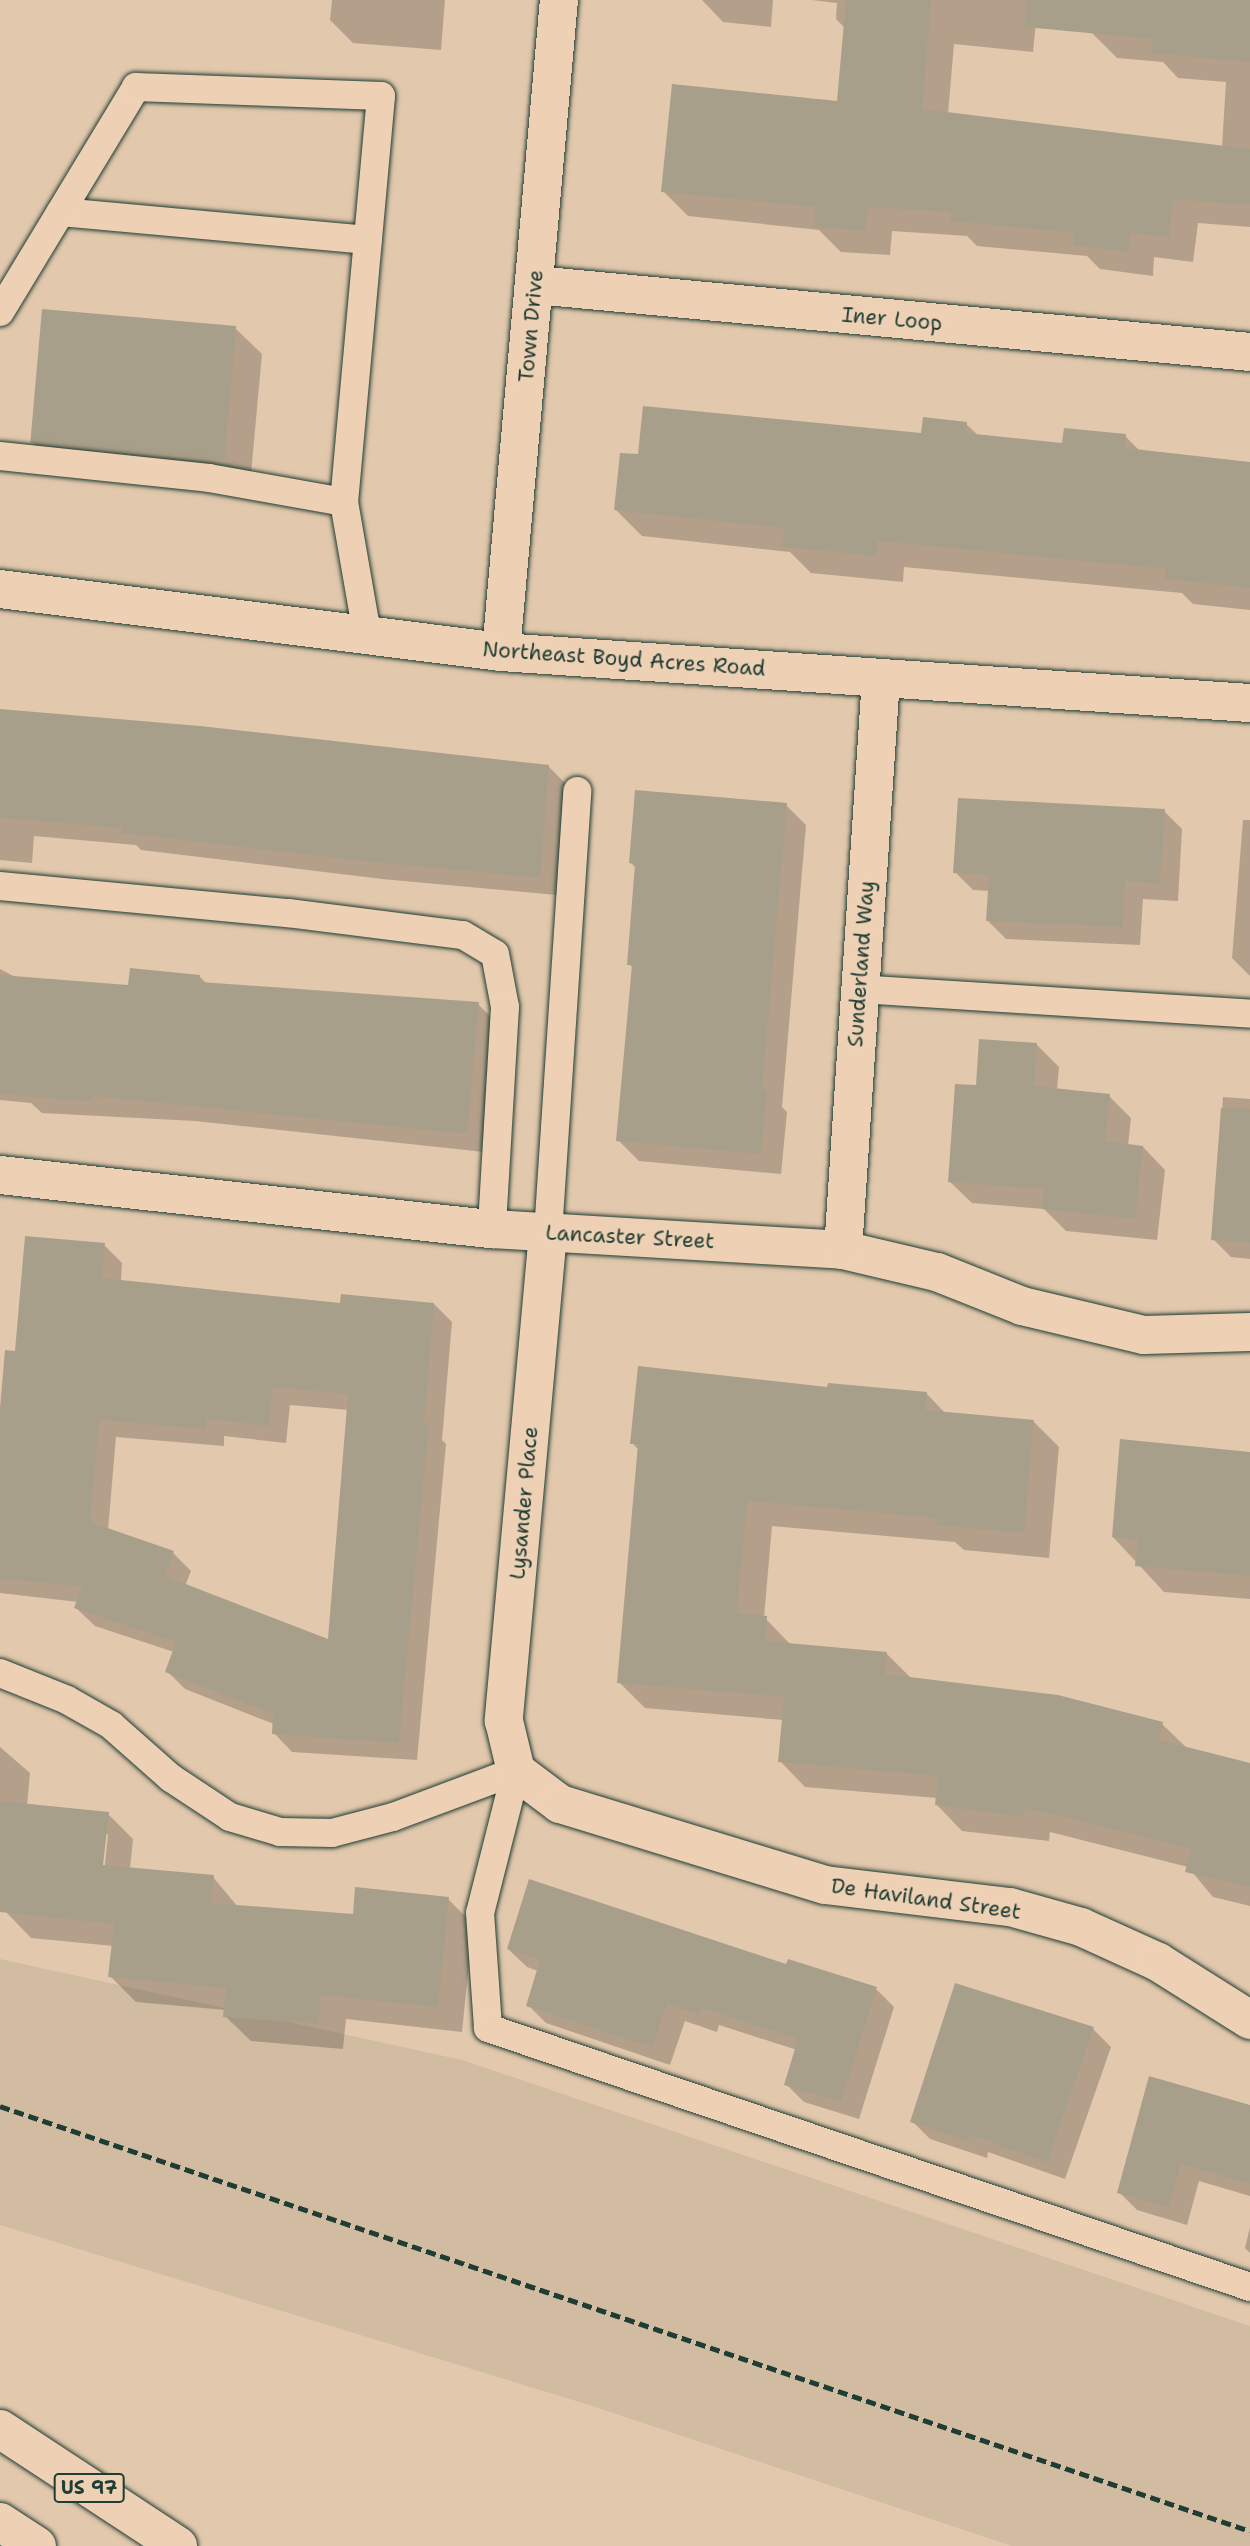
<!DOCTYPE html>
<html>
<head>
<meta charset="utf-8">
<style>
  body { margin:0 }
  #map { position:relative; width:1250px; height:2546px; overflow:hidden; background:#e2c8ad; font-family:"Shantell Sans",sans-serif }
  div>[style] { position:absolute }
  .built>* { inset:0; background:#d1bca2 }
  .shadow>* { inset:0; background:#0003 }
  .building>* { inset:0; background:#a89f8a; transform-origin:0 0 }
  .roads { filter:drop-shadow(0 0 2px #1f3d34) drop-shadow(0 0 2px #1f3d34) }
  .lane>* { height:28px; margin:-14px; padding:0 14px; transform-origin:14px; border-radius:14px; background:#eed1b5 }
  .street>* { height:38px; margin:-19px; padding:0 19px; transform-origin:19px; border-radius:19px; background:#eed1b5 }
  .secondary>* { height:38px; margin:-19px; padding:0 19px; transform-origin:19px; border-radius:19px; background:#eed1b5 }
  .highway>* { height:38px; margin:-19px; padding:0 19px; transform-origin:19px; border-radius:19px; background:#eed1b5 }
  .rail>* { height:5px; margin-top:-2.5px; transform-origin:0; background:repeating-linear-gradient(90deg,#1f3d34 0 10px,transparent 0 15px) }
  span { translate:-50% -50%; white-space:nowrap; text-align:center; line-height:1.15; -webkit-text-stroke:5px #eed1b5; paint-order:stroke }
  .shield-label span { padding:2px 5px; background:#eed1b5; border:2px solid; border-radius:5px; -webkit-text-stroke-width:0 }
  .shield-label { font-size:19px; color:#1f3d34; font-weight:700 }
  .street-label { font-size:21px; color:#1f3d34 }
</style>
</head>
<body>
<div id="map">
  <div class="built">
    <div style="clip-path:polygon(0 1959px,462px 2060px,1250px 2326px,1250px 2546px,1012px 2546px,586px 2404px,0 2225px)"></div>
  </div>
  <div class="shadow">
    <div style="clip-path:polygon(332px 0,445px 0,441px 50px,353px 43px,330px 20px)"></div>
    <div style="clip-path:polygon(702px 0,773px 0,771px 27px,723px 22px)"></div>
    <div style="clip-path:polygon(evenodd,812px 0,1250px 0,1250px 227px,1198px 223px,1193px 262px,1154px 257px,1153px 276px,1100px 269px,1087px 256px,977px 246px,967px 236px,892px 231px,890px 255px,841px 252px,819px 230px,688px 216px,663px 191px,838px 103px,845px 28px,836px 19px,837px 3px,812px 0,1036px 22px,1092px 33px,1117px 58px,1163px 62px,1178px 78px,1226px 82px,1222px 147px,948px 114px,954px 44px,1033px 52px,1036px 22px)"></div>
    <div style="clip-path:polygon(235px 328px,262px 354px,250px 485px,58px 468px,32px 442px)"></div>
    <div style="clip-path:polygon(966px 424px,979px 436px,1064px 444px,1125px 436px,1141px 452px,1250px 464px,1250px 610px,1193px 604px,1182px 593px,904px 567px,903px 582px,811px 573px,790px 552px,642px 536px,616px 510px,640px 456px,923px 435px)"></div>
    <div style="clip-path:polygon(0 712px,549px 767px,567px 785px,557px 895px,382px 879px,141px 850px,136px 845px,34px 836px,32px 863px,0 860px)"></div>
    <div style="clip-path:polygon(786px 805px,806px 825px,782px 1107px,787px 1112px,781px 1174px,639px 1161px,618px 1140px,633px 968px,629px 964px,636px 868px,631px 863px)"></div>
    <div style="clip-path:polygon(1164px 811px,1182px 829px,1178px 901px,1143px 899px,1140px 945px,1006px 939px,987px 920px,990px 891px,973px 890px,955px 872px)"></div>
    <div style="clip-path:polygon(1243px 820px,1250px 820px,1250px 976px,1232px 958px)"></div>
    <div style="clip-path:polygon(0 969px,17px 978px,130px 987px,199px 976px,207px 984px,478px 1004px,496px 1022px,484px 1152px,195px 1121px,42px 1113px,31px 1103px,0 1100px)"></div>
    <div style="clip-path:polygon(1037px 1045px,1059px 1067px,1057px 1090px,1109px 1096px,1131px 1118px,1128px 1146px,1143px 1147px,1165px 1170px,1157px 1240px,1066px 1231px,1044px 1209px,972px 1203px,949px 1181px,978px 1087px)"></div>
    <div style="clip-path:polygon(1223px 1097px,1250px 1099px,1250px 1259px,1231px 1257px,1213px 1239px)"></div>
    <div style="clip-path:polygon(evenodd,104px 1245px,122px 1263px,121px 1281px,342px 1305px,434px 1304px,452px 1322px,442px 1440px,446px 1444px,417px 1760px,292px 1752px,274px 1733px,274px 1724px,185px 1689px,167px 1671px,174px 1652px,95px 1626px,76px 1608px,78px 1602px,0 1593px,0 1418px,17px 1353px,104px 1245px,290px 1405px,349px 1410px,330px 1642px,185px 1586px,191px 1571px,173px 1553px,108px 1530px,116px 1437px,224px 1446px,224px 1436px,286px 1443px,290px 1405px)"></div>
    <div style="clip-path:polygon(829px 1389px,926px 1393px,946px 1414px,1033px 1421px,1059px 1447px,1049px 1558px,964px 1550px,955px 1542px,772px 1526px,764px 1617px,792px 1646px,887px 1654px,912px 1679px,1162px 1724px,1188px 1749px,1250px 1765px,1250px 1906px,1213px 1897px,1188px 1867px,1050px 1832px,1049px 1841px,962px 1831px,937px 1805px,937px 1798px,805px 1787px,780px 1761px,783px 1720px,645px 1708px,619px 1682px,639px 1450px,632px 1443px)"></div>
    <div style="clip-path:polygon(1250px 1453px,1250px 1599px,1164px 1592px,1113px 1537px)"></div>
    <div style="clip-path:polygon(evenodd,0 1747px,30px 1773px,27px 1806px,108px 1814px,133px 1839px,130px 1869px,213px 1877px,238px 1907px,354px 1916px,448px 1899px,473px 1924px,462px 2032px,346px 2019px,343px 2049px,251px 2041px,225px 2016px,226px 2010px,136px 2002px,110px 1976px,113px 1946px,31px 1938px,6px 1912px,0 1880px,0 1747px,105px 1834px,108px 1834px,104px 1874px,101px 1874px,105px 1834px)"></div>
    <div style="clip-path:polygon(508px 1949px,787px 1966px,876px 1989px,894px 2007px,859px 2119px,804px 2102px,786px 2084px,797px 2050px,719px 2025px,717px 2032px,685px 2021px,670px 2065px,546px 2023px,528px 2005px,538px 1971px,527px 1967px)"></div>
    <div style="clip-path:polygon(1093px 2029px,1111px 2047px,1065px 2179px,988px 2152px,987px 2158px,930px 2139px,912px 2121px)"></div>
    <div style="clip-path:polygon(1250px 2114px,1250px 2196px,1199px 2181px,1187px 2225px,1137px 2210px,1119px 2192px)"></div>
    <div style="clip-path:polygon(1250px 2227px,1250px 2253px,1245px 2248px)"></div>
  </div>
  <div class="building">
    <div style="clip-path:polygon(846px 0,931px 0,922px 109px,1250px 149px,1250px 205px,1173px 199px,1169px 237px,1130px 233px,1128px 252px,1073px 245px,1074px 233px,950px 221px,951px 212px,868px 207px,865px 231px,814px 227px,815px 207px,661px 192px,672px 84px,837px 101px)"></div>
    <div style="clip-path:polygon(1026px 0,1250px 0,1250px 62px,1151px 53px,1152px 39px,1025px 27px)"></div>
    <div style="left:42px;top:309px;width:195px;height:134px;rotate:5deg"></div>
    <div style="clip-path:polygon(643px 406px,921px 433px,923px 417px,967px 422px,966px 433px,1062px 443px,1064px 428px,1126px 434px,1125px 448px,1250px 462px,1250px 588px,1165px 579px,1166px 569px,878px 541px,877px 556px,783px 547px,784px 528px,614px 510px,620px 453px,638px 454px)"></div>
    <div style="clip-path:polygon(0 709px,200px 726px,549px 765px,540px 878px,363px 861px,121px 833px,122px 828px,0 818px)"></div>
    <div style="clip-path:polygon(635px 790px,787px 803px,762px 1089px,767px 1090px,761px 1154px,616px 1141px,632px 965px,627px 965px,635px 864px,629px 863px)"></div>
    <div style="clip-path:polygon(958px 798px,1165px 809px,1160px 884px,1125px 881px,1123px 927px,986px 921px,989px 875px,953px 873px)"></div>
    <div style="clip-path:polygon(130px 968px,200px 975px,200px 982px,479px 1002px,467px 1134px,92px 1096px,92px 1102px,0 1094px,0 975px,128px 985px)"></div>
    <div style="clip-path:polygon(979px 1039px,1037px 1043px,1034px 1086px,1110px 1094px,1105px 1141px,1143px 1146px,1135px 1219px,1042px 1209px,1044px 1189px,948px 1182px,955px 1084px,976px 1085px)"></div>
    <div style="clip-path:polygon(1221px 1108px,1250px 1109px,1250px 1243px,1211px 1240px)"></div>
    <div style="clip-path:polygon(evenodd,25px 1236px,105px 1243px,102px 1278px,340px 1303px,341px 1294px,434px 1303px,424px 1424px,429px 1424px,399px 1743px,272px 1734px,273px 1714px,165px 1672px,176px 1642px,74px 1608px,82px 1586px,0 1579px,0 1408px,5px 1350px,15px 1351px,25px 1236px,273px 1387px,348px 1394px,328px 1639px,165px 1576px,174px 1551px,90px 1522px,99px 1420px,206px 1429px,207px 1419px,269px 1426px,273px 1387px)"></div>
    <div style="clip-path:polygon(638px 1366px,827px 1387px,828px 1383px,927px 1392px,925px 1410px,1034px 1420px,1024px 1533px,936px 1525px,937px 1518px,747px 1501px,737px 1613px,767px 1616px,765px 1641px,887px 1652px,885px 1674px,1058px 1695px,1163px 1722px,1159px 1740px,1250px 1763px,1250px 1887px,1185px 1872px,1191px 1849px,1025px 1808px,1024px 1817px,935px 1805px,938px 1776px,778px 1762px,784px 1697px,617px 1683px,638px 1444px,630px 1444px)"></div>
    <div style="clip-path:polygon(1120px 1439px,1250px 1452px,1250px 1576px,1135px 1566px,1138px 1540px,1112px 1537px)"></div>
    <div style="clip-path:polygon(0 1801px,109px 1812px,103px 1865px,214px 1875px,211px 1903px,353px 1914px,355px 1887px,449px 1897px,438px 2007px,321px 1995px,319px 2024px,223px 2017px,226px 1988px,108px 1977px,114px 1924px,0 1912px)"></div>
    <div style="clip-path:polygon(529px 1879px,786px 1964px,788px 1959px,877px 1987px,841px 2102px,784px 2085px,798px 2039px,701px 2008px,699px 2015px,667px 2004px,652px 2048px,526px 2006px,540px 1960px,507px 1949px)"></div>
    <div style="clip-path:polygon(955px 1983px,1094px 2027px,1047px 2162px,970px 2135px,968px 2141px,910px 2122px)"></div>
    <div style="clip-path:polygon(1149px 2076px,1250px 2105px,1250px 2184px,1181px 2164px,1169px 2208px,1117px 2193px)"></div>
  </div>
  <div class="roads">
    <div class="lane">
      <div style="left:61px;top:212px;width:308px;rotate:5.2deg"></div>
      <div style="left:0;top:312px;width:263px;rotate:-58.8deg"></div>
      <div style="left:136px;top:87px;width:245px;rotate:2.1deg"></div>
      <div style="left:381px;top:96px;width:408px;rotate:95.2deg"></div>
      <div style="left:344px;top:502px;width:134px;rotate:80.1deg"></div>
      <div style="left:0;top:456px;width:210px;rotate:6deg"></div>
      <div style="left:209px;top:478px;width:137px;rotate:10.1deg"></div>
      <div style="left:0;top:886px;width:289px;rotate:5.4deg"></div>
      <div style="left:288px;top:913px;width:176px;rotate:7.2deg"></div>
      <div style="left:463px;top:935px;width:37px;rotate:31deg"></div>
      <div style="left:495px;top:954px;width:54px;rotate:79.3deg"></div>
      <div style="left:505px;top:1007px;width:222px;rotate:93.4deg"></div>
      <div style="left:858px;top:989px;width:393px;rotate:3.6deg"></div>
      <div style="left:548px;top:1233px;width:443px;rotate:-86.2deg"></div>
      <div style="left:0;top:1673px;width:72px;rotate:21.9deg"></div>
      <div style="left:67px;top:1700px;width:51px;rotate:29.6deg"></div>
      <div style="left:111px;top:1725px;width:80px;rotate:41.5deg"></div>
      <div style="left:171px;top:1778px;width:71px;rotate:33.5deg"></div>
      <div style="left:230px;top:1817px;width:52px;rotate:16.7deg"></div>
      <div style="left:280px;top:1832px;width:52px;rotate:1.1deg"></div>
      <div style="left:332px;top:1833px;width:63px;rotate:-14.7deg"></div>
      <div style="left:393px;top:1817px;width:131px;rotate:-20.5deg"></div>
      <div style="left:516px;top:1771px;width:146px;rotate:104.2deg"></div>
      <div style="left:480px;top:1913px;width:115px;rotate:86deg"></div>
      <div style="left:488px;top:2028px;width:805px;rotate:18.77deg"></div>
    </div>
    <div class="street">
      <div style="left:535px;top:285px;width:718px;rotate:5.35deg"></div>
      <div style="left:501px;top:652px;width:655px;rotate:-84.92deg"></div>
      <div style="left:0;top:1175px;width:495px;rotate:6.3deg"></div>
      <div style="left:492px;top:1229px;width:352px;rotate:3.4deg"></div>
      <div style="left:843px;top:1250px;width:97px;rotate:13.2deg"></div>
      <div style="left:937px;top:1272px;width:92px;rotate:21.8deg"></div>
      <div style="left:1022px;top:1306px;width:125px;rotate:13.4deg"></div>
      <div style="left:1144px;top:1335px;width:106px;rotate:-1.6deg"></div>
      <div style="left:548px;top:1233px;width:490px;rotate:95.2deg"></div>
      <div style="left:504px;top:1721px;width:51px;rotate:76.5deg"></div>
      <div style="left:516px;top:1771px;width:55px;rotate:36.9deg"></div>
      <div style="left:560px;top:1804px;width:277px;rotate:17deg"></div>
      <div style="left:825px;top:1885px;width:186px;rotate:6.8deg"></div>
      <div style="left:1010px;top:1907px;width:74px;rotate:15.7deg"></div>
      <div style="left:1081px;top:1927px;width:85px;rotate:24.4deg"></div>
      <div style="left:1158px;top:1962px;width:109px;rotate:32.2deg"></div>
      <div style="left:843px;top:1250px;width:573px;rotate:-86.2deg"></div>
    </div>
    <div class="secondary">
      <div style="left:0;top:589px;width:505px;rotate:7.17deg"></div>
      <div style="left:501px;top:652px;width:751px;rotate:3.9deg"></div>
    </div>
    <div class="highway">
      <div style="left:0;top:2429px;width:213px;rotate:33.3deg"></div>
      <div style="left:0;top:2522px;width:44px;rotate:33deg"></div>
    </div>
  </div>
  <div class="rail">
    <div style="left:0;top:2106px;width:1320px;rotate:18.78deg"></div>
  </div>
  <div class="shield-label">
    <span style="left:89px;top:2488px">US 97</span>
  </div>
  <div class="street-label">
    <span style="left:892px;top:319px;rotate:5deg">Iner Loop</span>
    <span style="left:531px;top:326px;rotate:-85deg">Town Drive</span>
    <span style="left:624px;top:659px;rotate:4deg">Northeast Boyd Acres Road</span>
    <span style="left:861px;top:964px;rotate:-86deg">Sunderland Way</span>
    <span style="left:630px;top:1237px;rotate:3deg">Lancaster Street</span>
    <span style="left:524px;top:1503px;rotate:-85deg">Lysander Place</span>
    <span style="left:926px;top:1899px;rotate:8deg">De Haviland Street</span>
  </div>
</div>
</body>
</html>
